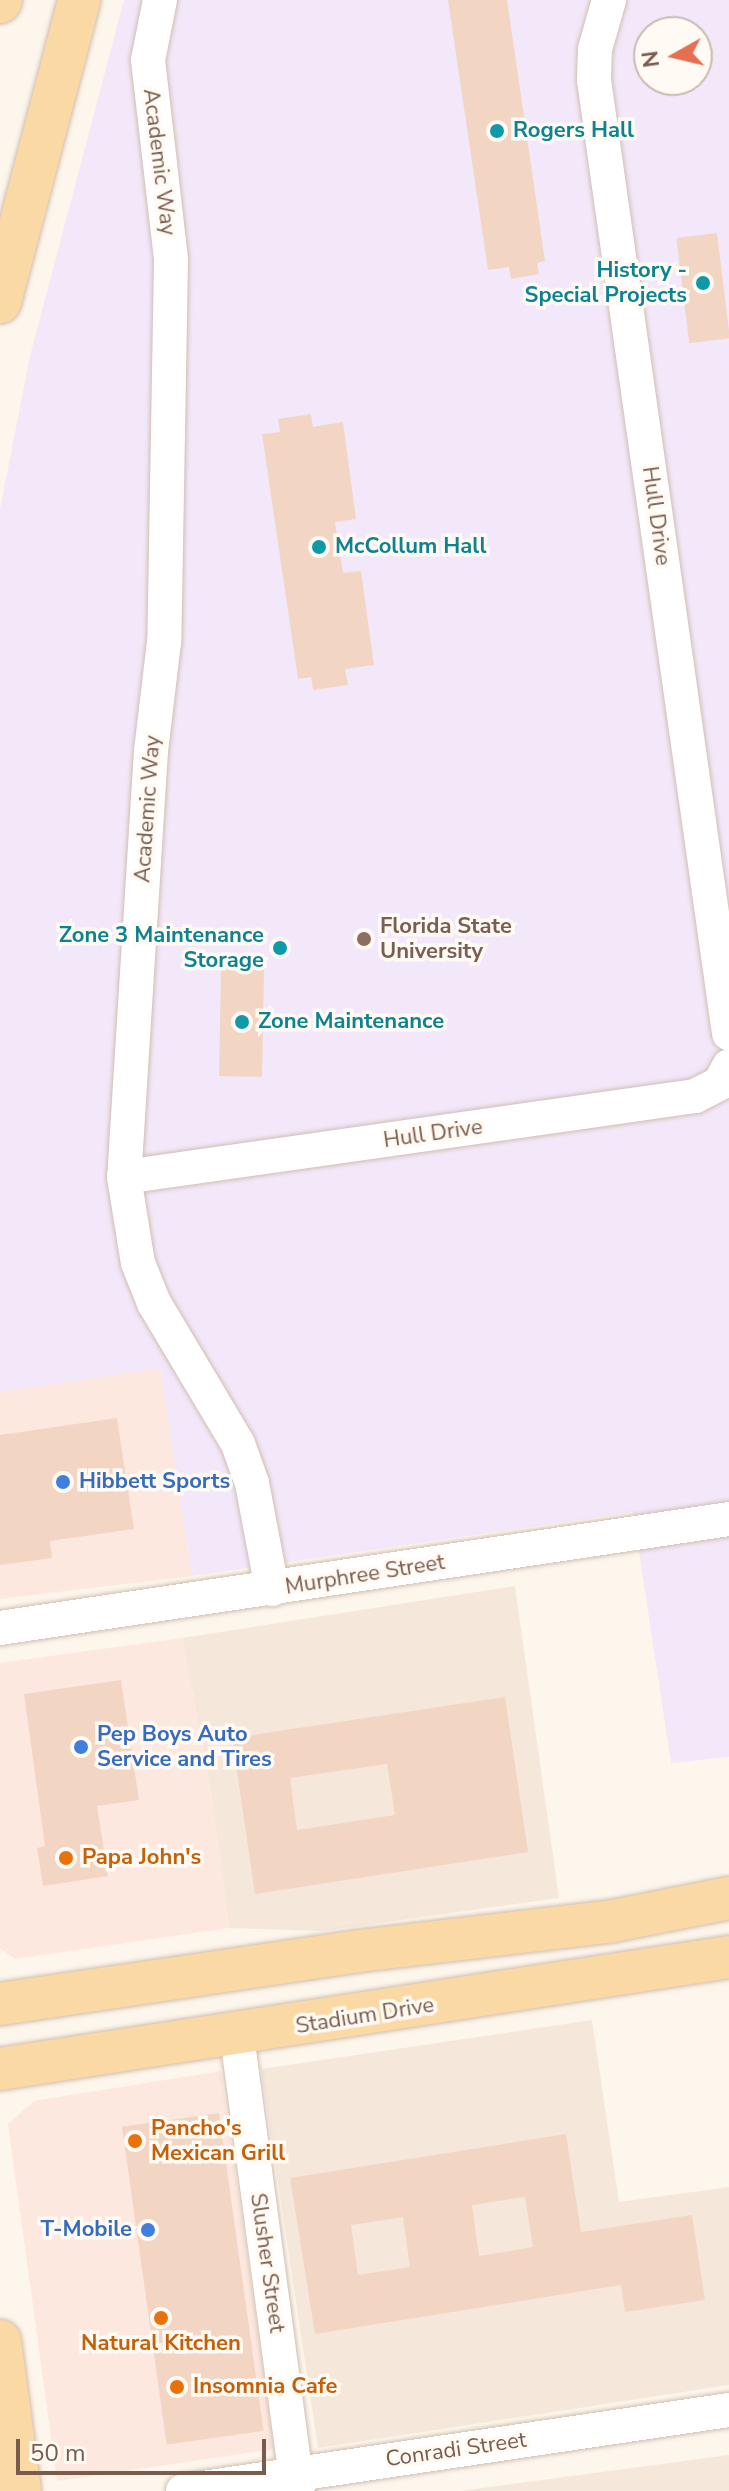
<!DOCTYPE html>
<html>
<head>
<meta charset="utf-8">
<style>
  body { margin:0 }
  #map { position:relative; width:729px; height:2491px; overflow:hidden; background:#fdf6ec; font-family:"Nunito Sans",sans-serif }
  div>[style] { position:absolute }
  .residential>* { inset:0; background:#f5e8da }
  .commercial>* { inset:0; background:#fde8e0 }
  .education>* { inset:0; background:#f3e8fa }
  .building>* { inset:0; background:#f3d5c3; transform-origin:0 0 }
  .roads { filter:drop-shadow(0 0 2px #d1beb0) drop-shadow(0 0 2px #d1beb0) }
  .minor>* { height:34px; margin:-17px; padding:0 17px; transform-origin:17px; border-radius:17px; background:#fff }
  .major>* { height:42px; margin:-21px; padding:0 21px; transform-origin:21px; border-radius:21px; background:#fbd9a5 }
  .dots>* { width:22px; height:22px; translate:-50% -50%; box-sizing:border-box; border:4px solid #fffaf3; border-radius:50% }
  span { translate:-50% -50%; white-space:nowrap; text-align:center; line-height:1.15; -webkit-text-stroke:7px #fffaf3; paint-order:stroke }
  .culture-label { font-size:22px; color:#0d838f; font-weight:700 }
  .left { translate:0 -50%; text-align:left }
  .right { translate:-100% -50%; text-align:right }
  .street-label { font-size:22px; color:#7a5c4d }
  .education-label { font-size:22px; color:#785e54; font-weight:700 }
  .shop-label { font-size:22px; color:#366cbe; font-weight:700 }
  .food-label { font-size:22px; color:#c56008; font-weight:700 }
  .north { position:absolute; left:633px; top:16px; width:80px; height:80px; box-sizing:border-box; background:#fffaf3; border:2px solid #cabbb1; border-radius:50%; rotate:262deg; font-size:22px; font-weight:700; line-height:32px; text-align:center; color:#7a5c4d }
  .north::after { content:''; display:block; margin:auto; width:28px; height:36px; background:#e76f51; clip-path:polygon(50% 0,100% 100%,50% 72%,0 100%) }
  .scale { position:absolute; left:16px; top:2439px; width:250px; height:36px; box-sizing:border-box; border:4px solid #7a5c4d; border-top:0; padding-left:10px; font-size:24px; line-height:28px; white-space:nowrap; color:#7a5c4d; -webkit-text-stroke:6px #fffaf3; paint-order:stroke }
</style>
</head>
<body>
<div id="map">
  <div class="residential">
    <div style="clip-path:polygon(515px 1586px,559px 1898px,322px 1931px,229px 1928px,211px 1793px,182px 1638px)"></div>
    <div style="clip-path:polygon(592px 2020px,619px 2202px,729px 2187px,729px 2385px,318px 2448px,261px 2069px)"></div>
    <div style="clip-path:polygon(729px 2455px,729px 2491px,460px 2491px)"></div>
  </div>
  <div class="commercial">
    <div style="clip-path:polygon(160px 1368px,192px 1576px,0 1599px,0 1392px)"></div>
    <div style="clip-path:polygon(182px 1638px,211px 1793px,229px 1928px,15px 1959px,0 1948px,0 1663px)"></div>
    <div style="clip-path:polygon(221px 2071px,274px 2449px,57px 2481px,8px 2124px,34px 2101px)"></div>
  </div>
  <div class="education">
    <div style="clip-path:polygon(evenodd,124px 0,729px 0,729px 1757px,671px 1763px,633px 1512px,192px 1576px,160px 1368px,0 1392px,0 509px,30px 356px,124px 0,649px 32px,697px 32px,697px 80px,649px 80px,649px 32px)"></div>
  </div>
  <div class="building">
    <div style="clip-path:polygon(448px 0,507px 0,545px 261px,537px 263px,539px 274px,511px 279px,509px 267px,488px 270px)"></div>
    <div style="left:717px;top:233px;width:106px;height:41px;rotate:83deg"></div>
    <div style="clip-path:polygon(311px 414px,313px 427px,343px 422px,356px 519px,335px 522px,343px 573px,361px 571px,374px 665px,345px 669px,348px 685px,313px 690px,311px 677px,298px 679px,262px 434px,280px 432px,278px 419px)"></div>
    <div style="left:221px;top:967px;width:43px;height:109px;rotate:1deg"></div>
    <div style="clip-path:polygon(117px 1418px,134px 1529px,50px 1541px,52px 1558px,0 1565px,0 1435px)"></div>
    <div style="clip-path:polygon(121px 1680px,139px 1800px,97px 1806px,108px 1876px,43px 1886px,37px 1848px,45px 1846px,24px 1694px)"></div>
    <div style="clip-path:polygon(evenodd,505px 1697px,528px 1852px,255px 1894px,232px 1738px,505px 1697px,387px 1764px,395px 1815px,297px 1830px,290px 1778px,387px 1764px)"></div>
    <div style="left:219px;top:2113px;width:321px;height:98px;rotate:82deg"></div>
    <div style="clip-path:polygon(evenodd,566px 2134px,581px 2232px,692px 2215px,705px 2300px,625px 2312px,621px 2285px,315px 2334px,290px 2178px,566px 2134px,525px 2197px,533px 2247px,479px 2256px,472px 2205px,525px 2197px,566px 2134px,403px 2217px,410px 2267px,358px 2275px,351px 2225px,403px 2217px)"></div>
  </div>
  <div class="roads">
    <div class="minor">
      <div style="left:160px;top:0;width:61px;rotate:101.3deg"></div>
      <div style="left:148px;top:60px;width:201px;rotate:83.4deg"></div>
      <div style="left:171px;top:260px;width:382px;rotate:91deg"></div>
      <div style="left:164px;top:642px;width:110px;rotate:96.8deg"></div>
      <div style="left:151px;top:751px;width:427px;rotate:93.6deg"></div>
      <div style="left:124px;top:1177px;width:87px;rotate:80.8deg"></div>
      <div style="left:138px;top:1263px;width:43px;rotate:68.2deg"></div>
      <div style="left:154px;top:1303px;width:164px;rotate:59.2deg"></div>
      <div style="left:238px;top:1444px;width:41px;rotate:70.3deg"></div>
      <div style="left:252px;top:1483px;width:108px;rotate:79.3deg"></div>
      <div style="left:609px;top:0;width:51px;rotate:105.9deg"></div>
      <div style="left:595px;top:49px;width:31px;rotate:92deg"></div>
      <div style="left:594px;top:80px;width:963px;rotate:81.94deg"></div>
      <div style="left:124px;top:1177px;width:577px;rotate:-8.07deg"></div>
      <div style="left:695px;top:1096px;width:28px;rotate:-27deg"></div>
      <div style="left:720px;top:1083px;width:19px;rotate:-62deg"></div>
      <div style="left:0;top:1628px;width:737px;rotate:-8.5deg"></div>
      <div style="left:237px;top:2036px;width:459px;rotate:82.4deg"></div>
      <div style="left:183px;top:2491px;width:552px;rotate:-8.44deg"></div>
    </div>
    <div class="major">
      <div style="left:0;top:2px;width:2px;rotate:-63deg"></div>
      <div style="left:0;top:302px;width:312px;rotate:-75.3deg"></div>
      <div style="left:0;top:2004px;width:363px;rotate:-8.4deg"></div>
      <div style="left:359px;top:1951px;width:256px;rotate:-6.7deg"></div>
      <div style="left:613px;top:1921px;width:118px;rotate:-11.2deg"></div>
      <div style="left:0;top:2069px;width:738px;rotate:-8.73deg"></div>
      <div style="left:0;top:2341px;width:151px;rotate:82.4deg"></div>
    </div>
  </div>
  <div class="dots">
    <div style="left:497px;top:131px;background:#0f9aa8"></div>
    <div style="left:703px;top:283px;background:#0f9aa8"></div>
    <div style="left:319px;top:547px;background:#0f9aa8"></div>
    <div style="left:364px;top:939px;background:#8d6e63"></div>
    <div style="left:280px;top:948px;background:#0f9aa8"></div>
    <div style="left:242px;top:1022px;background:#0f9aa8"></div>
    <div style="left:63px;top:1482px;background:#3f7fe0"></div>
    <div style="left:81px;top:1747px;background:#3f7fe0"></div>
    <div style="left:66px;top:1858px;background:#e8710a"></div>
    <div style="left:135px;top:2141px;background:#e8710a"></div>
    <div style="left:148px;top:2230px;background:#3f7fe0"></div>
    <div style="left:161px;top:2318px;background:#e8710a"></div>
    <div style="left:177px;top:2387px;background:#e8710a"></div>
  </div>
  <div class="culture-label">
    <span class="left" style="left:513px;top:131px">Rogers Hall</span>
    <span class="right" style="left:687px;top:283px">History -<br>Special Projects</span>
    <span class="left" style="left:335px;top:547px">McCollum Hall</span>
    <span class="right" style="left:264px;top:948px">Zone 3 Maintenance<br>Storage</span>
    <span class="left" style="left:258px;top:1022px">Zone Maintenance</span>
  </div>
  <div class="street-label">
    <span style="left:159px;top:162px;rotate:83deg">Academic Way</span>
    <span style="left:656px;top:516px;rotate:82deg">Hull Drive</span>
    <span style="left:148px;top:809px;rotate:-86deg">Academic Way</span>
    <span style="left:433px;top:1134px;rotate:-8deg">Hull Drive</span>
    <span style="left:365px;top:1575px;rotate:-9deg">Murphree Street</span>
    <span style="left:365px;top:2016px;rotate:-9deg">Stadium Drive</span>
    <span style="left:267px;top:2263px;rotate:82deg">Slusher Street</span>
    <span style="left:456px;top:2450px;rotate:-8deg">Conradi Street</span>
  </div>
  <div class="education-label">
    <span class="left" style="left:380px;top:939px">Florida State<br>University</span>
  </div>
  <div class="shop-label">
    <span class="left" style="left:79px;top:1482px">Hibbett Sports</span>
    <span class="left" style="left:97px;top:1747px">Pep Boys Auto<br>Service and Tires</span>
    <span class="right" style="left:132px;top:2230px">T-Mobile</span>
  </div>
  <div class="food-label">
    <span class="left" style="left:82px;top:1858px">Papa John's</span>
    <span class="left" style="left:151px;top:2141px">Pancho's<br>Mexican Grill</span>
    <span style="left:161px;top:2344px">Natural Kitchen</span>
    <span class="left" style="left:193px;top:2387px">Insomnia Cafe</span>
  </div>
  <div class="north">N</div>
  <div class="scale">50 m</div>
</div>
</body>
</html>
